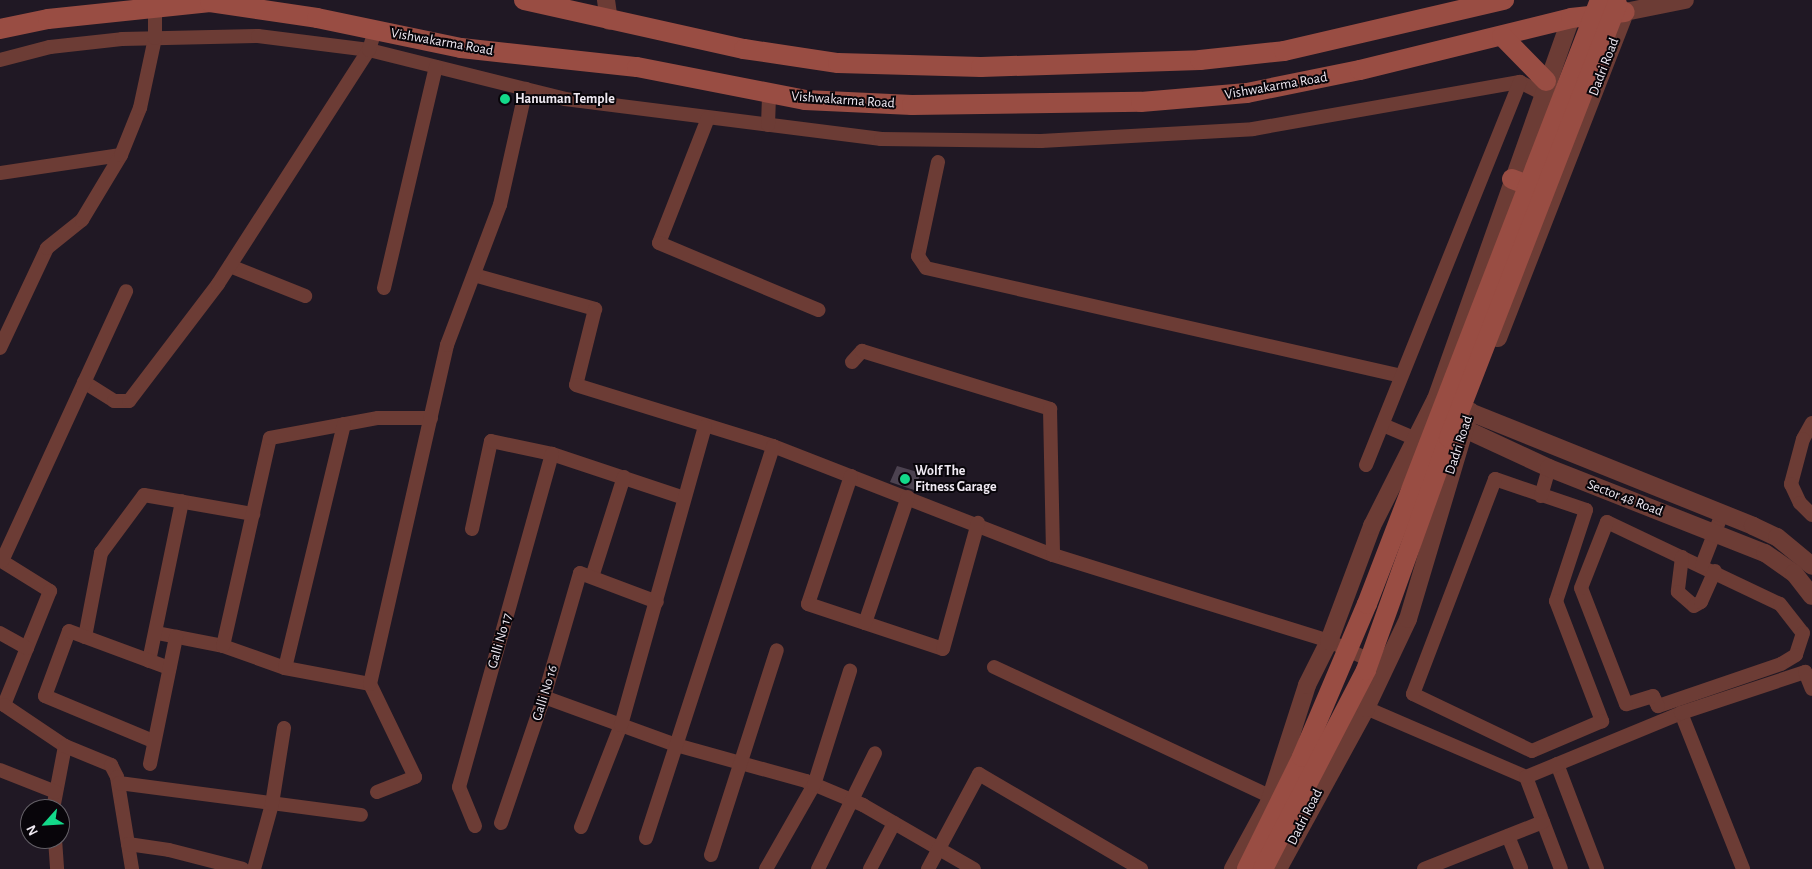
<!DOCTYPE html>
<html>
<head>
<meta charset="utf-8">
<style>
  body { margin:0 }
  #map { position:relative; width:1812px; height:869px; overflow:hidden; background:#201824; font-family:"Alegreya Sans",sans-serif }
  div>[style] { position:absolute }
  .building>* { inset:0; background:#4c4250 }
  .minor>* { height:14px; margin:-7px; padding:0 7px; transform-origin:7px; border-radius:7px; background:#6c3c35 }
  .tertiary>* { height:18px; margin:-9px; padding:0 9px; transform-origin:9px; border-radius:9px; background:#6c3c35 }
  .secondary>* { height:20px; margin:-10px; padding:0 10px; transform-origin:10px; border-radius:10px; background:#994d43 }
  .dots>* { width:14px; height:14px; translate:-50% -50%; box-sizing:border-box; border:2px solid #08050a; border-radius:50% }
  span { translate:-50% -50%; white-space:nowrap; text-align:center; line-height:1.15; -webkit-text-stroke:4px #08050a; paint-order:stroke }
  .street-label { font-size:14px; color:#efe9f2 }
  .poi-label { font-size:14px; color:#efe9f2; font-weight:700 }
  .left { translate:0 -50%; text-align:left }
  .north { position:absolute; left:20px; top:799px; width:50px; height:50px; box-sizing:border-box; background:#08050a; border:1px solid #646067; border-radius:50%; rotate:244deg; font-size:14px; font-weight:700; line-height:20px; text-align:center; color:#efe9f2 }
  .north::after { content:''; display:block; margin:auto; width:18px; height:22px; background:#13d98a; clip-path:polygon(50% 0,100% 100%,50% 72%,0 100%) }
</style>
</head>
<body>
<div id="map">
  <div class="building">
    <div style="clip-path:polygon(897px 466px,921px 473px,914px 490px,890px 482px)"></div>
  </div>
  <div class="minor">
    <div style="left:0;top:60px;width:52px;rotate:-14.6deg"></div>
    <div style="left:50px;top:47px;width:72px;rotate:-6.3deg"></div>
    <div style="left:122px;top:39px;width:136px;rotate:-1.3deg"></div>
    <div style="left:258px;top:36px;width:112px;rotate:7.2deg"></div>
    <div style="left:369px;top:50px;width:202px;rotate:14deg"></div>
    <div style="left:565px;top:99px;width:319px;rotate:7.2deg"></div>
    <div style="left:881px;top:139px;width:160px;rotate:0.7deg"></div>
    <div style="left:1041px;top:141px;width:212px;rotate:-3.2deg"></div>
    <div style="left:1253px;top:129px;width:271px;rotate:-10deg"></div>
    <div style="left:1520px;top:82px;width:36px;rotate:27deg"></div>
    <div style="left:708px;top:118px;width:134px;rotate:111.4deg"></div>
    <div style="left:659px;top:243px;width:173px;rotate:22.8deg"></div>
    <div style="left:768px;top:125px;width:32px;rotate:-88deg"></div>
    <div style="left:938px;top:162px;width:96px;rotate:102deg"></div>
    <div style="left:918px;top:256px;width:14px;rotate:56deg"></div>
    <div style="left:926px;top:268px;width:486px;rotate:12.8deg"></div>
    <div style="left:0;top:173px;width:122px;rotate:-8.5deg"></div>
    <div style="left:230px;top:266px;width:81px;rotate:21.8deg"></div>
    <div style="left:474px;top:275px;width:126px;rotate:15.7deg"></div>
    <div style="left:595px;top:309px;width:78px;rotate:104deg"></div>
    <div style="left:576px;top:385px;width:206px;rotate:17.2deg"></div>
    <div style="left:773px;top:446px;width:300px;rotate:21.3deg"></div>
    <div style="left:1053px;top:555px;width:289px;rotate:17.3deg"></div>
    <div style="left:1329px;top:641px;width:52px;rotate:25.1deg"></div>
    <div style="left:384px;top:288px;width:227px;rotate:-76.8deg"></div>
    <div style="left:0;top:348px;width:110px;rotate:-64.8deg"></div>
    <div style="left:47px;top:248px;width:45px;rotate:-38.7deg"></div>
    <div style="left:82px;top:220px;width:76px;rotate:-59deg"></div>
    <div style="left:121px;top:155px;width:51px;rotate:-68deg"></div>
    <div style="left:140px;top:108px;width:72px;rotate:-77.9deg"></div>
    <div style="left:155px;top:38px;width:30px;rotate:-90deg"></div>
    <div style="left:852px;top:362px;width:15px;rotate:-48deg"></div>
    <div style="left:862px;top:351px;width:197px;rotate:17.1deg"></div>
    <div style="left:1050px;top:409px;width:146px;rotate:88.8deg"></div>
    <div style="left:84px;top:382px;width:36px;rotate:32deg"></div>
    <div style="left:114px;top:401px;width:15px"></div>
    <div style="left:129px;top:401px;width:147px;rotate:-52.7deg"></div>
    <div style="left:218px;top:284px;width:278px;rotate:-57.2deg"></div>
    <div style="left:369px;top:50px;width:21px;rotate:-73deg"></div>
    <div style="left:1812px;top:423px;width:18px;rotate:119deg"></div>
    <div style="left:1803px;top:439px;width:47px;rotate:104.9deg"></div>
    <div style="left:1791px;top:484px;width:21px;rotate:65deg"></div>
    <div style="left:1800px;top:503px;width:17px;rotate:45deg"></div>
    <div style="left:1383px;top:425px;width:39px;rotate:23deg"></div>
    <div style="left:1366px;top:465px;width:413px;rotate:-68.1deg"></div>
    <div style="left:851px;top:476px;width:135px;rotate:108.6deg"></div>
    <div style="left:808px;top:604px;width:142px;rotate:18.4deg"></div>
    <div style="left:943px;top:649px;width:131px;rotate:-74.5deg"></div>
    <div style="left:1495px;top:479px;width:96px;rotate:18.8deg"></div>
    <div style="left:1586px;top:510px;width:96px;rotate:108.2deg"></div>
    <div style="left:1556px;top:601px;width:129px;rotate:69deg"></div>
    <div style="left:1602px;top:721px;width:76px;rotate:156.8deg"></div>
    <div style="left:1532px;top:751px;width:132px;rotate:-154.4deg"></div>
    <div style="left:1413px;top:694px;width:230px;rotate:-69.1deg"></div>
    <div style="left:1541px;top:496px;width:29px;rotate:-74deg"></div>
    <div style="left:1607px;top:522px;width:191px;rotate:25.4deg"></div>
    <div style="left:1780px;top:604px;width:37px;rotate:52deg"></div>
    <div style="left:1803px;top:633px;width:23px;rotate:108deg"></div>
    <div style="left:1796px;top:655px;width:17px;rotate:149deg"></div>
    <div style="left:1781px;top:664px;width:130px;rotate:161.1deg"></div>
    <div style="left:1658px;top:706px;width:11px;rotate:-117deg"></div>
    <div style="left:1653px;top:696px;width:28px;rotate:163deg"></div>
    <div style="left:1626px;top:704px;width:124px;rotate:-111.2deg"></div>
    <div style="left:1581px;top:588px;width:71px;rotate:-68.5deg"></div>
    <div style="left:472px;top:529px;width:90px;rotate:-77.8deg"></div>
    <div style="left:491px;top:441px;width:62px;rotate:12deg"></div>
    <div style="left:552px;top:454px;width:139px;rotate:18.4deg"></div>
    <div style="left:1682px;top:557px;width:35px;rotate:97deg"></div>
    <div style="left:1678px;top:592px;width:21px;rotate:41deg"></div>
    <div style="left:1694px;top:606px;width:8px;rotate:-30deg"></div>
    <div style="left:1701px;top:602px;width:34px;rotate:-66deg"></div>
    <div style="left:0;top:560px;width:59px;rotate:31.8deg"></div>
    <div style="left:50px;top:591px;width:123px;rotate:112deg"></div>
    <div style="left:4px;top:705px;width:73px;rotate:33.9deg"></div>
    <div style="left:65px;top:746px;width:64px;rotate:100.8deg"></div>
    <div style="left:2px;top:561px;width:297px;rotate:-65.3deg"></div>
    <div style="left:1702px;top:565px;width:55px;rotate:-68.6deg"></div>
    <div style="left:592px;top:577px;width:105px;rotate:-72.3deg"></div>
    <div style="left:865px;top:623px;width:133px;rotate:-71.2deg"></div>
    <div style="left:0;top:633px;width:31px;rotate:29deg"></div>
    <div style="left:157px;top:633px;width:67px;rotate:11.1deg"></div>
    <div style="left:223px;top:646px;width:66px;rotate:19.5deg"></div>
    <div style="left:285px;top:668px;width:86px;rotate:10.7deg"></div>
    <div style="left:85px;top:637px;width:86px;rotate:-79.2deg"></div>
    <div style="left:101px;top:553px;width:72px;rotate:-53.4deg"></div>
    <div style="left:144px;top:495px;width:111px;rotate:9.9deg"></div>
    <div style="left:223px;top:646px;width:213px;rotate:-77.3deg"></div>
    <div style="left:270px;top:438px;width:110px;rotate:-10.5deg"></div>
    <div style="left:378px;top:418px;width:53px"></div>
    <div style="left:149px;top:661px;width:163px;rotate:-78.3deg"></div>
    <div style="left:994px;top:667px;width:306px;rotate:25.1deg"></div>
    <div style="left:285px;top:668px;width:251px;rotate:-76.4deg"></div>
    <div style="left:544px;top:697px;width:140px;rotate:20deg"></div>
    <div style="left:676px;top:745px;width:135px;rotate:15.5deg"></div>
    <div style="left:806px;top:781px;width:62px;rotate:22.8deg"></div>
    <div style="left:863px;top:805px;width:128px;rotate:30deg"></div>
    <div style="left:1366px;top:708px;width:174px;rotate:23.3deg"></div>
    <div style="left:1526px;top:777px;width:98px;rotate:69.2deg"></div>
    <div style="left:1681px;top:713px;width:168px;rotate:68.3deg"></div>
    <div style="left:153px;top:741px;width:117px;rotate:-157.4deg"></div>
    <div style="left:45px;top:696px;width:69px;rotate:-69.7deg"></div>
    <div style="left:69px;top:631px;width:107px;rotate:20.3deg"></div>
    <div style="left:65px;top:746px;width:50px;rotate:22.4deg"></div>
    <div style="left:111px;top:765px;width:13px;rotate:63deg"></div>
    <div style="left:117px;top:777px;width:93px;rotate:80.7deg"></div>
    <div style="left:150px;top:764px;width:130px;rotate:-78.4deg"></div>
    <div style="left:1557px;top:764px;width:112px;rotate:69.1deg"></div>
    <div style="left:0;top:770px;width:60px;rotate:21.4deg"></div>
    <div style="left:1526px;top:777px;width:168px;rotate:-22.4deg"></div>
    <div style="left:1681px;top:713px;width:131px;rotate:-18.3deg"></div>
    <div style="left:1805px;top:672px;width:18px;rotate:68deg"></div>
    <div style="left:119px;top:783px;width:244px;rotate:7.5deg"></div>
    <div style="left:377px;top:792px;width:41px;rotate:-21.5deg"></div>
    <div style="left:415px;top:777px;width:103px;rotate:-115.8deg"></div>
    <div style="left:370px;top:684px;width:348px;rotate:-77.2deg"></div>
    <div style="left:447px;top:345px;width:150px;rotate:-69.3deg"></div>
    <div style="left:500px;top:205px;width:119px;rotate:-77.4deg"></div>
    <div style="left:501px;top:823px;width:133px;rotate:-71.2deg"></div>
    <div style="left:544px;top:697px;width:129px;rotate:-73.8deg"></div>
    <div style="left:580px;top:573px;width:82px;rotate:20.6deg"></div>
    <div style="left:475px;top:826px;width:42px;rotate:-112.3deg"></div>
    <div style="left:459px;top:787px;width:346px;rotate:-74.4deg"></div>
    <div style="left:581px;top:827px;width:110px;rotate:-68.6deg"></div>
    <div style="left:621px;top:725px;width:310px;rotate:-74.3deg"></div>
    <div style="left:1508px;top:836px;width:35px;rotate:68deg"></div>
    <div style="left:646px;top:838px;width:412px;rotate:-72deg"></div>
    <div style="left:55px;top:839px;width:30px;rotate:86deg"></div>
    <div style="left:128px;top:844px;width:41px;rotate:8.3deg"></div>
    <div style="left:169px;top:850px;width:76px;rotate:14.4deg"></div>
    <div style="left:711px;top:855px;width:215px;rotate:-72.2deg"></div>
    <div style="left:254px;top:869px;width:67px;rotate:-74.5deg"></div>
    <div style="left:272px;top:804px;width:77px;rotate:-81deg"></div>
    <div style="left:766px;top:869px;width:97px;rotate:-60.3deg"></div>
    <div style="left:814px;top:785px;width:120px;rotate:-72.5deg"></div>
    <div style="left:818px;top:869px;width:129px;rotate:-63.8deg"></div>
    <div style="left:870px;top:869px;width:52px;rotate:-62.4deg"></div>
    <div style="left:928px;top:869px;width:108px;rotate:-61.8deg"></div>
    <div style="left:979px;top:774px;width:188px;rotate:30.4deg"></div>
    <div style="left:1424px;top:869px;width:128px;rotate:-21.6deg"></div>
  </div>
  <div class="tertiary">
    <div style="left:606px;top:0;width:21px;rotate:82deg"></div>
    <div style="left:1498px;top:338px;width:350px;rotate:-68.7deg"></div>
    <div style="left:1625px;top:12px;width:61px;rotate:-11.3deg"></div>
    <div style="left:1460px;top:408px;width:316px;rotate:21.9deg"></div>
    <div style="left:1753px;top:526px;width:26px;rotate:25deg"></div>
    <div style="left:1777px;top:537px;width:45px;rotate:39.6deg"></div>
    <div style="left:1454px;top:424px;width:105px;rotate:24.9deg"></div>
    <div style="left:1549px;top:468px;width:232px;rotate:21.5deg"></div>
    <div style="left:1765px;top:553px;width:35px;rotate:35deg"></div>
    <div style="left:1794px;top:573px;width:29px;rotate:52deg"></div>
    <div style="left:1233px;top:869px;width:75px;rotate:-61.4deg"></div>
    <div style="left:1269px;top:803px;width:124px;rotate:-72.1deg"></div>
    <div style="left:1307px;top:685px;width:49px;rotate:-63.4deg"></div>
    <div style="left:1329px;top:641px;width:123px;rotate:-69.5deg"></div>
    <div style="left:1372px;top:526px;width:142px;rotate:-63.3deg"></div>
    <div style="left:1436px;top:399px;width:404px;rotate:-70.5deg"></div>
    <div style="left:1278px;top:869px;width:183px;rotate:-61.3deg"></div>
    <div style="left:1366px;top:708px;width:98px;rotate:-64.7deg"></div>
    <div style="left:1408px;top:619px;width:217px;rotate:-73.4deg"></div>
  </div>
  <div class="secondary">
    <div style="left:524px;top:0;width:225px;rotate:12.6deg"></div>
    <div style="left:744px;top:49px;width:95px;rotate:8.5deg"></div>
    <div style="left:838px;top:63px;width:143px;rotate:1.6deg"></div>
    <div style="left:981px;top:67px;width:219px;rotate:-1.8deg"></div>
    <div style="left:1200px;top:60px;width:84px;rotate:-6.1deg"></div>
    <div style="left:1284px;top:51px;width:226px;rotate:-13.1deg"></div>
    <div style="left:0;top:29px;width:49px;rotate:-11.8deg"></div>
    <div style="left:48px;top:19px;width:163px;rotate:-6deg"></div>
    <div style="left:210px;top:2px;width:108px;rotate:8.5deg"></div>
    <div style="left:317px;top:18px;width:147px;rotate:11.8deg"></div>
    <div style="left:461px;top:48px;width:177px;rotate:6.2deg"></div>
    <div style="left:637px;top:67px;width:171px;rotate:11.1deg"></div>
    <div style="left:805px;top:100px;width:107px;rotate:2.7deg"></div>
    <div style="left:912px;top:105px;width:229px;rotate:-0.8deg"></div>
    <div style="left:1141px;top:102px;width:106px;rotate:-4.9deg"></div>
    <div style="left:1247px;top:93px;width:115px;rotate:-11.5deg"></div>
    <div style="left:1360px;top:70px;width:217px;rotate:-13.8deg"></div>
    <div style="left:1571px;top:18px;width:54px;rotate:-6.3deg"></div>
    <div style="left:1502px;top:36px;width:63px;rotate:45.6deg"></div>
    <div style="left:1512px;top:179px;width:31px;rotate:21deg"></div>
    <div style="left:1247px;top:869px;width:125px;rotate:-63.8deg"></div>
    <div style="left:1302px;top:757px;width:166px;rotate:-67deg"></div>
    <div style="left:1367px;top:604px;width:647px;rotate:-68.91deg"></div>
    <div style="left:1263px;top:869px;width:224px;rotate:-62.6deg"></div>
    <div style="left:1366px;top:670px;width:246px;rotate:-70.3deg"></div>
    <div style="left:1449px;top:438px;width:465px;rotate:-68.8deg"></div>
  </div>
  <div class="dots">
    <div style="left:505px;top:99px;background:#13d98a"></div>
    <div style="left:905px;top:479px;background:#13d98a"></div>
  </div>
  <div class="street-label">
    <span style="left:442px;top:42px;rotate:10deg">Vishwakarma Road</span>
    <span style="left:1604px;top:67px;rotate:-69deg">Dadri Road</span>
    <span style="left:1276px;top:86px;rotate:-10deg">Vishwakarma Road</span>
    <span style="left:843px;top:100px;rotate:4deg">Vishwakarma Road</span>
    <span style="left:1459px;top:445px;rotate:-72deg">Dadri Road</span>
    <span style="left:1625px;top:498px;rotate:21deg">Sector 48 Road</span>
    <span style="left:500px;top:641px;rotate:-74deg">Galli No 17</span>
    <span style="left:545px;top:693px;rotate:-73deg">Galli No 16</span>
    <span style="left:1305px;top:817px;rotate:-63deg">Dadri Road</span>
  </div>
  <div class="poi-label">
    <span class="left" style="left:515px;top:99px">Hanuman Temple</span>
    <span class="left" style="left:915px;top:479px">Wolf The<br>Fitness Garage</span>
  </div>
  <div class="north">N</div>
</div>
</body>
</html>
